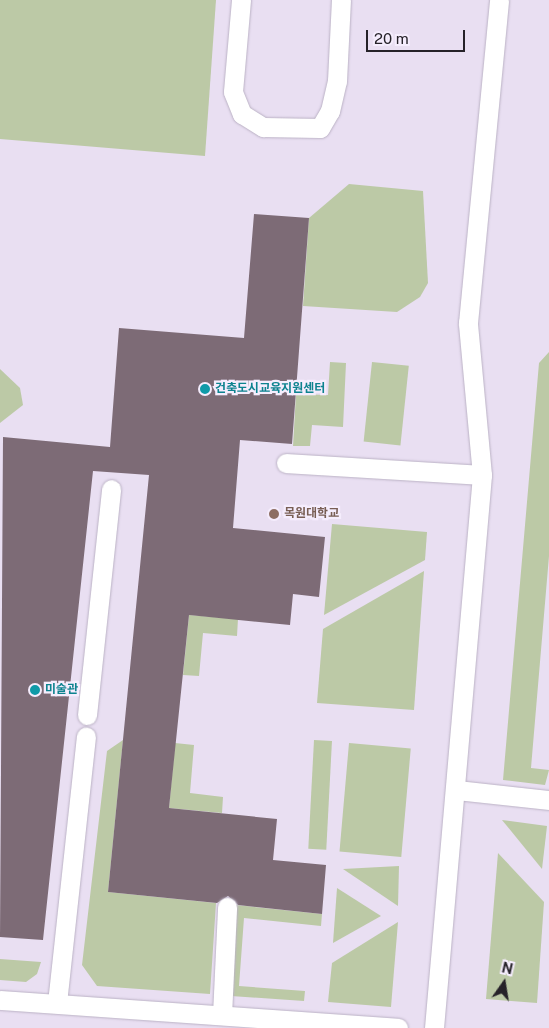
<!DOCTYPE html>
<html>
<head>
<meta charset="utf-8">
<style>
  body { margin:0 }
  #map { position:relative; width:549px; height:1028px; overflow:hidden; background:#e9dff2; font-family:"Public Sans","Noto Sans KR",sans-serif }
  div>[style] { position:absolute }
  .green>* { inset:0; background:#bcc9a6; transform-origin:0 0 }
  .building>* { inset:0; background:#7d6b76 }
  .roads { filter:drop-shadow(0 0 1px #bbb2c5) drop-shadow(0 0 1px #bbb2c5) }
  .service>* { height:19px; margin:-9.5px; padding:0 9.5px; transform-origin:9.5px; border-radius:9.5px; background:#fff }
  .dots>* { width:14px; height:14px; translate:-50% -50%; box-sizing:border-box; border:2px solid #f5edfd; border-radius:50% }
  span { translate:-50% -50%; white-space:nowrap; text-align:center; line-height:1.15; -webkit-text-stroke:4.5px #f5edfd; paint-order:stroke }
  .culture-label { font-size:12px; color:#0d838f; font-weight:700 }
  .left { translate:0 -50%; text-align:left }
  .education-label { font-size:12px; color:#785e54; font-weight:700 }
  .north { position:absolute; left:479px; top:958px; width:50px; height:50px; -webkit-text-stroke:4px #f5edfd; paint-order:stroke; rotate:13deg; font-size:14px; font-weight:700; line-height:20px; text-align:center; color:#262229 }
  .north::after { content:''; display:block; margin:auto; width:18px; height:22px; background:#262229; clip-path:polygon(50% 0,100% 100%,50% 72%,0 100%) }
  .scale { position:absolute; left:366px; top:30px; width:99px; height:22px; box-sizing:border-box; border:2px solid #262229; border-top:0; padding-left:6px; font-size:15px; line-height:18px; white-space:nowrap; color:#262229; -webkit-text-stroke:4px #f5edfd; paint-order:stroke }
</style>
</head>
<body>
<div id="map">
  <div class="green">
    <div style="clip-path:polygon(0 0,216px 0,205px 156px,0 139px)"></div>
    <div style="clip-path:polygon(349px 184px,423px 191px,428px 283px,420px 297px,397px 312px,303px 306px,309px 218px)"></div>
    <div style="clip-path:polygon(549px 352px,549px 556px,531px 768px,549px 770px,545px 785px,503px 780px,539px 363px)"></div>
    <div style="clip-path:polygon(330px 362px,346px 363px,343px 427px,312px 425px,310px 446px,293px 446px,296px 394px,328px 395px)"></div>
    <div style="left:372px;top:362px;width:37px;height:80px;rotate:6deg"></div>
    <div style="clip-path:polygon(0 369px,20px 388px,23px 405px,0 423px)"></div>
    <div style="clip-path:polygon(332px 524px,427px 532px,425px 560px,324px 615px)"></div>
    <div style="clip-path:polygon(424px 571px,414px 710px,317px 703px,323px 629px)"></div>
    <div style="clip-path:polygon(189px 615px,238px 619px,237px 636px,203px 633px,199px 676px,183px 675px)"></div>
    <div style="clip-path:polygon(123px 740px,108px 892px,216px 903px,210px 994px,97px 986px,82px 965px,107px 751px)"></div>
    <div style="left:314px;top:740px;width:18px;height:109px;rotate:3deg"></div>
    <div style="clip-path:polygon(175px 743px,194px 745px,190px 793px,223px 797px,222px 813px,169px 808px)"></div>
    <div style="left:349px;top:743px;width:62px;height:109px;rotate:5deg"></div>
    <div style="clip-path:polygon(502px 820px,547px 826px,542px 869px)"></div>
    <div style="clip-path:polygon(498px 853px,544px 902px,537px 1003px,486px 999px)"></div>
    <div style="clip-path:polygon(399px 866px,398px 906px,343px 869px)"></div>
    <div style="clip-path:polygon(337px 888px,381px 916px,333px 943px)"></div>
    <div style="clip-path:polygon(236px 905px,322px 914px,321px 926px,244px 918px,239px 986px,305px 991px,304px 1001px,231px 996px)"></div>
    <div style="clip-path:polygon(398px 922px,391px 1007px,328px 1002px,332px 963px)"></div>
    <div style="clip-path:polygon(0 959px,41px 962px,37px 974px,26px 982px,0 980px)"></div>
  </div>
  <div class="building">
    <div style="clip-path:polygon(254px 214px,309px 218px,292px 444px,240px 440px,233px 528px,325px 537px,319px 597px,293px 594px,290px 625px,189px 615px,169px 808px,277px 819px,273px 860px,326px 865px,322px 914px,238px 905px,228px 896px,217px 903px,108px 892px,149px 475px,93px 471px,43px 940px,0 937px,3px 437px,110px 447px,119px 328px,244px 338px)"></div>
  </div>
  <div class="roads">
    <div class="service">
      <div style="left:241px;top:0;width:92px;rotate:95deg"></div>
      <div style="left:233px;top:92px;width:24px;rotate:68deg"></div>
      <div style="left:242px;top:114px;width:25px;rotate:32deg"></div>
      <div style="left:263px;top:127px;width:57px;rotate:1deg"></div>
      <div style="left:320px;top:128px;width:20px;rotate:-60deg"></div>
      <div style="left:330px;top:111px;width:31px;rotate:-77deg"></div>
      <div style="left:337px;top:81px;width:81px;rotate:-87.2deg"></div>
      <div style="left:286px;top:463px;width:196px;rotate:3.5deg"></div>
      <div style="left:87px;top:715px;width:227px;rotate:-83.9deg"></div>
      <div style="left:457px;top:790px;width:93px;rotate:6.2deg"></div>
      <div style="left:0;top:1000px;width:399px;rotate:4deg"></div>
      <div style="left:57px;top:1003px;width:268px;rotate:-83.8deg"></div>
      <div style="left:222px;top:1015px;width:108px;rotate:-87.3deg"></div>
      <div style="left:434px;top:1028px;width:555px;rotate:-85.04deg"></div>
      <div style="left:482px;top:475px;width:153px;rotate:-95.3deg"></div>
      <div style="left:468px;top:323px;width:324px;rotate:-84.5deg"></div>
    </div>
  </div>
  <div class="dots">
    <div style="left:205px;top:389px;background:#0f9aa8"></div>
    <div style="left:274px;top:514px;background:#8d6e63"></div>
    <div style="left:35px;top:690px;background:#0f9aa8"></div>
  </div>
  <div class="culture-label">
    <span class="left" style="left:215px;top:389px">건축도시교육지원센터</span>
    <span class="left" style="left:45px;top:690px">미술관</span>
  </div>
  <div class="education-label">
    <span class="left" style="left:284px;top:514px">목원대학교</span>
  </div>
  <div class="north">N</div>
  <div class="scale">20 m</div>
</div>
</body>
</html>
